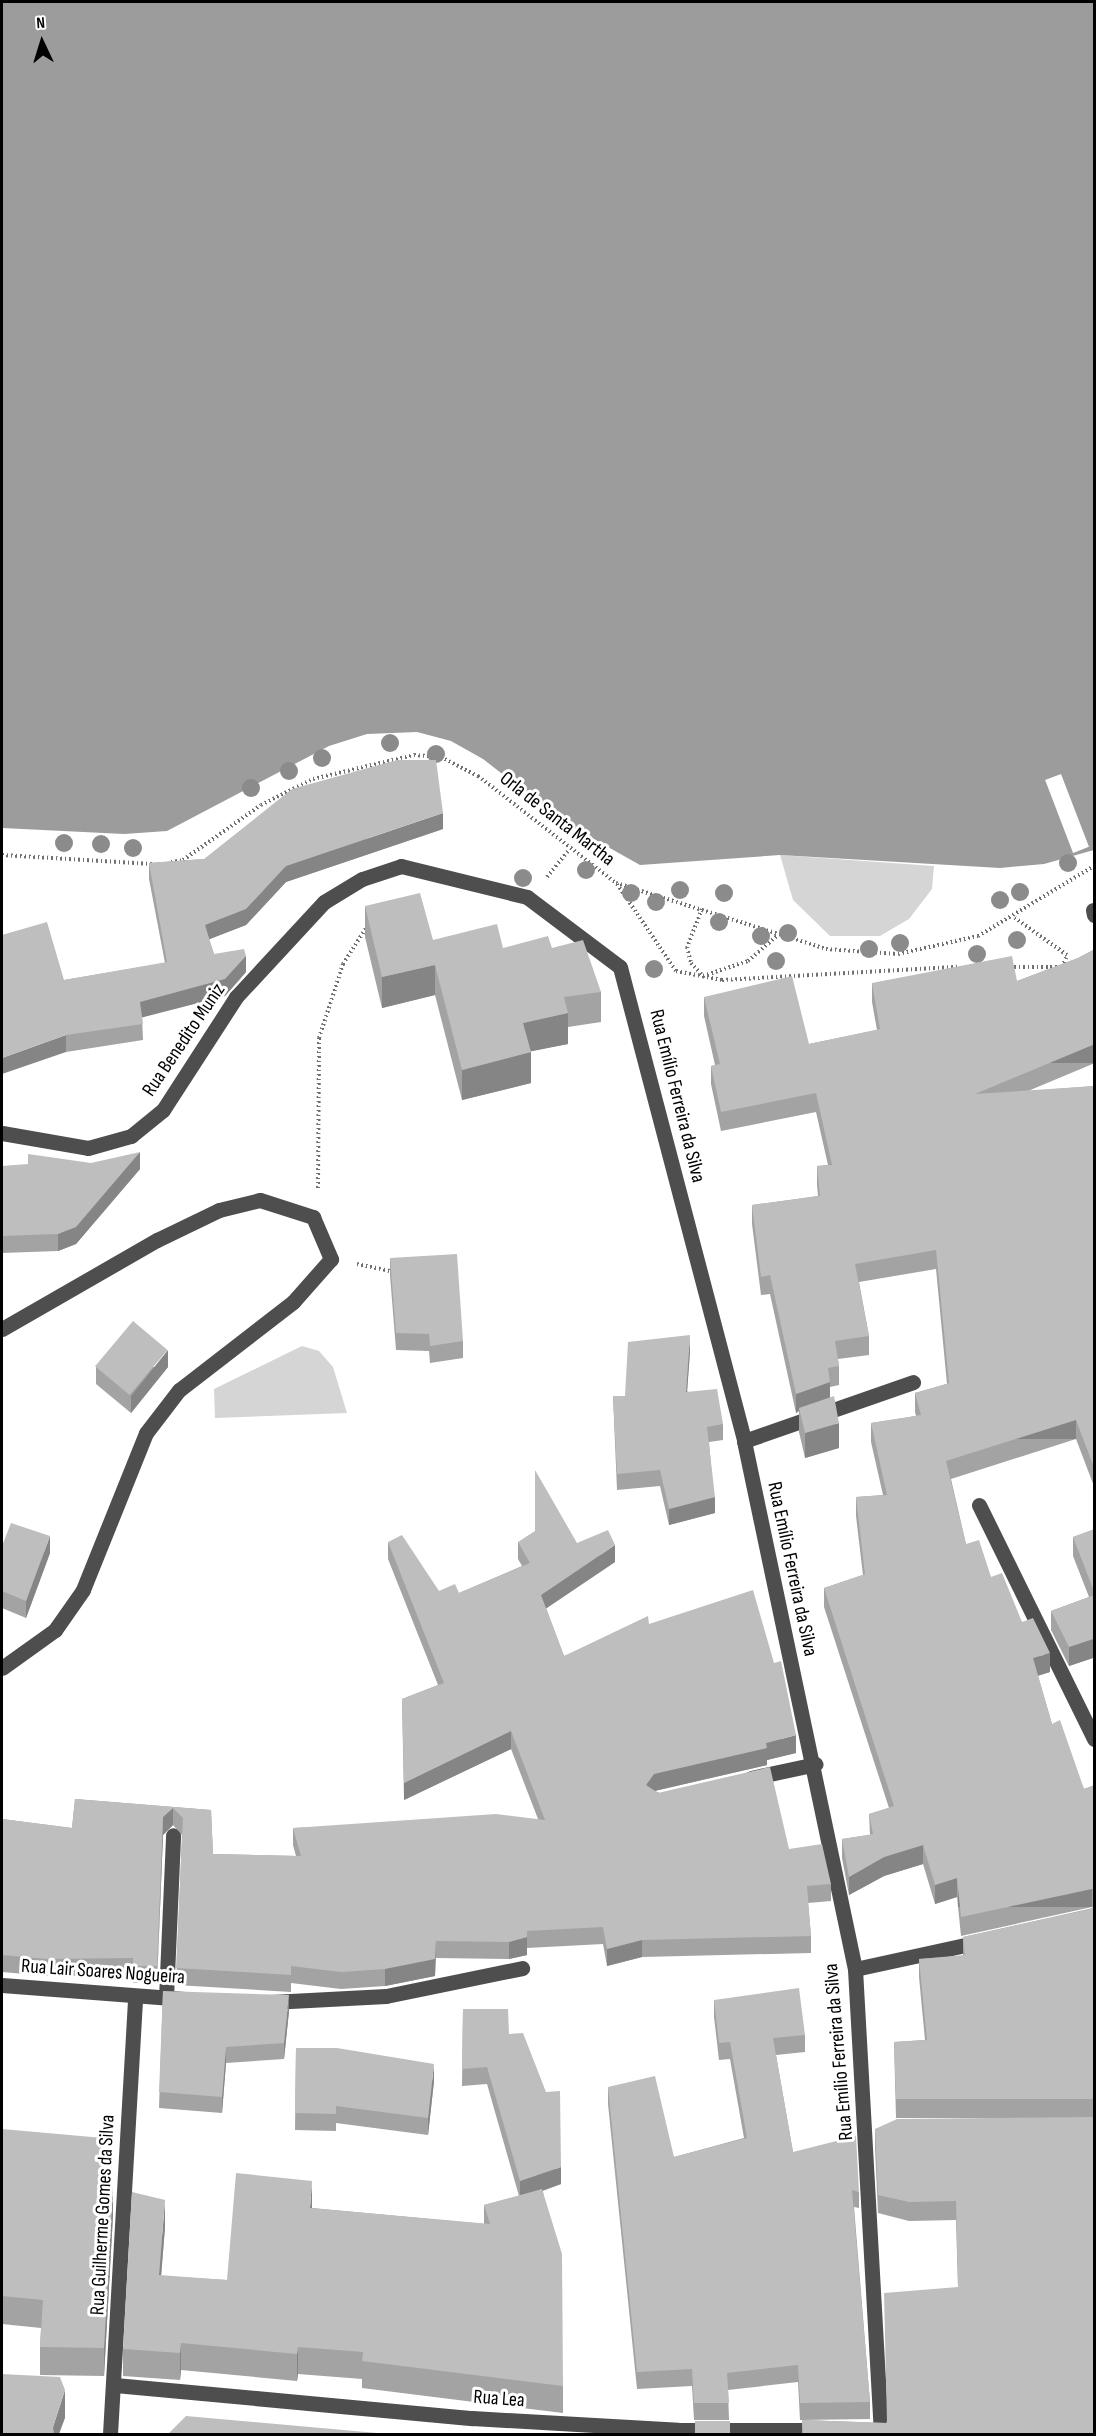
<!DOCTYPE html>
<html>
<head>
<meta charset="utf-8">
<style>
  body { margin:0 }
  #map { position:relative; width:1096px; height:2436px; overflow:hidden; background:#fff; font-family:"Sofia Sans Condensed",sans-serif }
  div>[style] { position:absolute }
  .green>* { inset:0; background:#d5d5d5 }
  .water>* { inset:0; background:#9c9c9c }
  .pier>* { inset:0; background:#fff; transform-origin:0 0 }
  .path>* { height:4px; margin-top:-2px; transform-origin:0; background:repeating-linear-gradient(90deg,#707070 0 1.5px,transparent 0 4.5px) }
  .minor>* { height:15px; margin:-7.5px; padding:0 7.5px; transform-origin:7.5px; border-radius:7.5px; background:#4e4e4e }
  .trees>* { width:18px; height:18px; margin:-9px; border-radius:50%; background:#8b8b8b }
  .wall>* { inset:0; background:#a3a3a3 }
  .shaded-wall>* { inset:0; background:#858585; transform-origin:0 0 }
  .building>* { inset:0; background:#bebebe; transform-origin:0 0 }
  span { translate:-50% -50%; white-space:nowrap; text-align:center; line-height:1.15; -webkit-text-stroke:6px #fff; paint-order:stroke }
  .street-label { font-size:20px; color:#000 }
  .frame { position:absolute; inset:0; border:3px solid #000; pointer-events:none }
  .north { position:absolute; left:12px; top:12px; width:60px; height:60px; -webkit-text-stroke:4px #fff; paint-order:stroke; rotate:356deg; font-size:16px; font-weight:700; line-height:24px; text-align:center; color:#000 }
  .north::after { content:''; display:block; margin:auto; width:21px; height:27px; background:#000; clip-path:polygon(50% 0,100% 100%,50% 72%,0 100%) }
</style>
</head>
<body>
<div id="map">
  <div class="green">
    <div style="clip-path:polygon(780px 855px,934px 866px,932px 889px,909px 919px,880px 936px,830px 936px,793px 900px)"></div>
    <div style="clip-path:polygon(302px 1346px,319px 1351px,333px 1367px,347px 1413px,215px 1418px,214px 1389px)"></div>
  </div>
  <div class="water">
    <div style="clip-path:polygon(2px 2px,1094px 2px,1094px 850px,1044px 864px,1000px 868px,780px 855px,640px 865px,567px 824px,483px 759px,451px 741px,417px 732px,367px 734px,329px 746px,167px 831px,124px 834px,2px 828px)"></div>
  </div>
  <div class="pier">
    <div style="left:1061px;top:774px;width:78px;height:17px;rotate:69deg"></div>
  </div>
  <div class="path">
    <div style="left:2px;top:855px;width:150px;rotate:3.4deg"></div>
    <div style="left:171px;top:862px;width:12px;rotate:-9deg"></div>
    <div style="left:183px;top:860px;width:95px;rotate:-35.2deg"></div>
    <div style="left:261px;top:805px;width:58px;rotate:-26.6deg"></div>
    <div style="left:313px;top:779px;width:104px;rotate:-13.4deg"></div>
    <div style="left:414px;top:755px;width:27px;rotate:4deg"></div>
    <div style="left:441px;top:757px;width:42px;rotate:27.2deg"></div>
    <div style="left:478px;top:776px;width:175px;rotate:37.8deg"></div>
    <div style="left:616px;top:883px;width:220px;rotate:17.4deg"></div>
    <div style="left:826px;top:949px;width:72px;rotate:4deg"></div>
    <div style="left:898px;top:954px;width:82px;rotate:-12.7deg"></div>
    <div style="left:978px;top:936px;width:135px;rotate:-31.1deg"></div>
    <div style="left:547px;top:877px;width:33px;rotate:-51deg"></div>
    <div style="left:617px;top:884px;width:105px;rotate:55.9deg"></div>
    <div style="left:676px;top:971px;width:47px;rotate:11.1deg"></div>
    <div style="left:722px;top:980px;width:236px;rotate:-3.2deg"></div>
    <div style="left:702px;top:909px;width:41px;rotate:111.5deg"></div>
    <div style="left:687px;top:947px;width:16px;rotate:76deg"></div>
    <div style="left:691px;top:963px;width:18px;rotate:47deg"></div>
    <div style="left:703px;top:976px;width:47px;rotate:-18.4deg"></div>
    <div style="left:748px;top:961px;width:40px;rotate:-41deg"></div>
    <div style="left:1010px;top:967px;width:52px"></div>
    <div style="left:1062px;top:967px;width:13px;rotate:-67deg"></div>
    <div style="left:1067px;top:955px;width:64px;rotate:-144.6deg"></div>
    <div style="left:318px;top:1188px;width:150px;rotate:-89.6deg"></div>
    <div style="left:319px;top:1038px;width:78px;rotate:-72deg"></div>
    <div style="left:343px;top:964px;width:46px;rotate:-57.3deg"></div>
    <div style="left:357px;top:1264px;width:38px;rotate:12deg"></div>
  </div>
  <div class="minor">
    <div style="left:1093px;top:910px;width:5px;rotate:79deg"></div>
    <div style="left:2px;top:1133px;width:87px;rotate:9.9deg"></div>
    <div style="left:88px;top:1148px;width:45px;rotate:-15.6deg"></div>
    <div style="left:131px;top:1136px;width:41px;rotate:-39.1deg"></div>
    <div style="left:163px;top:1110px;width:135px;rotate:-57.1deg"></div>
    <div style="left:236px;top:997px;width:129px;rotate:-47.2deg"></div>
    <div style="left:324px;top:902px;width:44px;rotate:-31.2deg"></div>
    <div style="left:362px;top:879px;width:41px;rotate:-18.4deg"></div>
    <div style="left:401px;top:866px;width:130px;rotate:13.8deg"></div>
    <div style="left:527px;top:897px;width:116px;rotate:37deg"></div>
    <div style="left:620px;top:967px;width:490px;rotate:75.3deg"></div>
    <div style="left:744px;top:1441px;width:540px;rotate:78.13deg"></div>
    <div style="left:855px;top:1969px;width:466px;rotate:86.8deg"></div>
    <div style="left:2px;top:1329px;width:179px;rotate:-29.9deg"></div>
    <div style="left:157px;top:1240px;width:69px;rotate:-25.8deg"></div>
    <div style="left:219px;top:1210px;width:42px;rotate:-13.7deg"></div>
    <div style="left:260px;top:1200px;width:56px;rotate:17.8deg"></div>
    <div style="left:313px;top:1217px;width:46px;rotate:66.8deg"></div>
    <div style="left:331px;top:1259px;width:57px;rotate:131.5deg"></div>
    <div style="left:293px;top:1302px;width:144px;rotate:142.3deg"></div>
    <div style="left:179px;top:1390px;width:54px;rotate:127.5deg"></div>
    <div style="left:146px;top:1433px;width:169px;rotate:111.9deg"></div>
    <div style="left:83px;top:1590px;width:49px;rotate:125deg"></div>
    <div style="left:55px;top:1630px;width:65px;rotate:144.4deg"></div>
    <div style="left:744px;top:1441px;width:179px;rotate:-19.2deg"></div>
    <div style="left:979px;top:1505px;width:261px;rotate:63.8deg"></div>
    <div style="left:751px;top:1778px;width:66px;rotate:-12.2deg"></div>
    <div style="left:855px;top:1969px;width:131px;rotate:-12.3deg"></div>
    <div style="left:2px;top:1985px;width:183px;rotate:4.4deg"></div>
    <div style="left:166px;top:1998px;width:163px;rotate:-87.5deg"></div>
    <div style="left:271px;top:2002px;width:115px;rotate:-3deg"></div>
    <div style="left:386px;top:1996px;width:139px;rotate:-11.6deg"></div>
    <div style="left:115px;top:2385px;width:359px;rotate:5.3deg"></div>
    <div style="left:472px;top:2418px;width:206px;rotate:3.3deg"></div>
    <div style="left:678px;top:2430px;width:143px"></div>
    <div style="left:110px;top:2434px;width:438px;rotate:-86.7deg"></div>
  </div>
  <div class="trees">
    <div style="left:390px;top:743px"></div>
    <div style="left:436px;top:754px"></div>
    <div style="left:322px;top:758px"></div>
    <div style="left:289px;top:771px"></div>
    <div style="left:251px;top:788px"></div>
    <div style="left:64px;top:843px"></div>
    <div style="left:101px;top:844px"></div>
    <div style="left:133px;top:848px"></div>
    <div style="left:1068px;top:863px"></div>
    <div style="left:586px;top:870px"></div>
    <div style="left:523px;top:878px"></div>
    <div style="left:680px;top:890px"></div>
    <div style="left:1020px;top:892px"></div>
    <div style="left:631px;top:893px"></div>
    <div style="left:724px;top:893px"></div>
    <div style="left:1000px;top:900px"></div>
    <div style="left:656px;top:902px"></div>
    <div style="left:719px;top:922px"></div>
    <div style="left:788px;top:933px"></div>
    <div style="left:761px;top:936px"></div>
    <div style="left:1017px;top:940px"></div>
    <div style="left:900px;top:943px"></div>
    <div style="left:869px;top:949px"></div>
    <div style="left:977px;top:954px"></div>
    <div style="left:776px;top:961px"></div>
    <div style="left:654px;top:969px"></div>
  </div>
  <div class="wall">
    <div style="clip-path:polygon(443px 829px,286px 882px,246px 925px,209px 939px,214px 954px,246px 972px,225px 996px,142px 1017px,143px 1040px,66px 1052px,64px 980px,165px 963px,149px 879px,149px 863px,204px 859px)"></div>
    <div style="clip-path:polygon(365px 906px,433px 940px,503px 948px,552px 948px,601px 992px,601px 1022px,568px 1027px,568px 1044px,530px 1051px,531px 1083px,462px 1100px,435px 995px,382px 1008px,365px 937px)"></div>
    <div style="clip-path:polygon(1095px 949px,1095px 1063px,1028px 1091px,1095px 1086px,1095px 1489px,1076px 1439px,951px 1479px,966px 1544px,991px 1577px,1022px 1622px,1050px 1672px,1038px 1676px,1052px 1724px,1084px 1789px,1095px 1785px,1095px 2434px,802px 2434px,802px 2420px,886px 2423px,958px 2287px,956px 2220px,909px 2221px,878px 2213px,875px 2148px,875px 2129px,1094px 2118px,896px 2118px,894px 2042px,925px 2040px,919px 1977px,919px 1959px,963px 1956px,963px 1937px,1093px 1908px,1092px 1907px,961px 1936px,957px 1897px,935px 1904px,923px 1864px,884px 1876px,849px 1895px,842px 1858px,842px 1839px,870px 1835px,869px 1814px,889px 1808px,824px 1607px,824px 1588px,863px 1575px,856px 1516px,856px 1497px,883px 1495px,871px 1442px,871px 1423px,916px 1416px,915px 1412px,915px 1393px,947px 1384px,936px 1269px,859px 1282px,869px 1336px,869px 1355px,838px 1359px,839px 1366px,839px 1385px,830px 1387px,830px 1397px,839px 1448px,805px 1458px,799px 1432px,799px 1411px,796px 1413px,770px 1294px,761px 1295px,752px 1224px,752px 1205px,818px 1196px,817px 1185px,817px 1166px,828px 1165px,816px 1112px,721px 1131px,711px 1084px,711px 1066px,715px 1065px,704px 1016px,704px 997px,809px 1044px,877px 1030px,872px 1002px,872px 983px,1017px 981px,1078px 958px)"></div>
    <div style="clip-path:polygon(2px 1166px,140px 1169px,76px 1244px,58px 1251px,2px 1253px)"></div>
    <div style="clip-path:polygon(390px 1258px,463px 1341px,463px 1358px,430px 1363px,429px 1351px,396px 1350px,390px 1275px)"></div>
    <div style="clip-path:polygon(690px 1351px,687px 1391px,723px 1424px,723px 1440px,709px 1442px,715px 1513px,669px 1525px,660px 1486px,617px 1490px,613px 1396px,625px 1396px)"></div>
    <div style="clip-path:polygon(96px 1367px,168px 1367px,131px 1413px,96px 1384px)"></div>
    <div style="clip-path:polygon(1095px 1529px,1095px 1662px,1093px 1658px,1069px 1666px,1051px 1630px,1051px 1611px,1089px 1597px,1073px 1556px,1073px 1537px)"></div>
    <div style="clip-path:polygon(388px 1542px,439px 1591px,459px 1593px,522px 1566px,518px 1559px,518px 1542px,577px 1543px,615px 1562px,546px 1608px,564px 1656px,649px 1624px,796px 1753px,767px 1760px,767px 1765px,655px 1791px,789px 1849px,831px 1884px,831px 1901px,808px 1903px,811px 1936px,811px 1953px,642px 1957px,607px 1966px,603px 1944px,527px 1948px,527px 1955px,509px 1959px,436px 1958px,435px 1976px,385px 1986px,341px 1989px,291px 1983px,291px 1992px,176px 1985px,182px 1835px,173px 1825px,163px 1835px,157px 1983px,133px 1983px,133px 1975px,47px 1976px,2px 1972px,2px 1819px,72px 1828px,75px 1799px,211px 1810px,213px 1854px,296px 1856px,293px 1845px,293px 1828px,538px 1819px,511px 1749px,404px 1800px,402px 1699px,438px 1685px,388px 1559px)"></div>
    <div style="clip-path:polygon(2px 1546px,50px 1553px,26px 1618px,2px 1608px)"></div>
    <div style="clip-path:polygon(163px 1991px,289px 2011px,284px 2059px,226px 2063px,222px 2113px,159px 2108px)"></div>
    <div style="clip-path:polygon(714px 2000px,805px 2035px,805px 2052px,776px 2055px,793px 2152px,859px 2192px,859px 2208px,854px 2207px,870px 2402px,870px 2419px,800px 2420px,798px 2382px,728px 2390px,729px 2420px,694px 2420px,692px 2386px,637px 2389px,608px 2104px,608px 2087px,674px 2157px,744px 2138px,730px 2059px,719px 2060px,714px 2017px)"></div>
    <div style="clip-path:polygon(463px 2009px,509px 2034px,561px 2184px,543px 2191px,563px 2386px,563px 2413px,362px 2388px,362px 2379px,298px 2374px,297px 2381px,181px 2370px,180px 2380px,123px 2376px,123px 2349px,165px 2227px,161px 2276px,227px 2280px,312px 2208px,484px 2224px,484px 2205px,519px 2196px,487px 2084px,462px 2086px)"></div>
    <div style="clip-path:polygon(296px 2048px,434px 2081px,428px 2135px,336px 2123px,336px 2131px,295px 2130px)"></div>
    <div style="clip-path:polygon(2px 2129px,103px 2166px,101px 2185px,113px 2215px,104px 2376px,40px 2375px,40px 2347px,41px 2328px,2px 2324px)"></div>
  </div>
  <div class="shaded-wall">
    <div style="clip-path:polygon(443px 813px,443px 829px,286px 882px,246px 925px,205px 941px,205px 925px,286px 866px)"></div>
    <div style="clip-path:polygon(246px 956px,246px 972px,225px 996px,140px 1018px,140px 1002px)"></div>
    <div style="clip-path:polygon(435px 965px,435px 995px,382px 1008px,382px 977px)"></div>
    <div style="clip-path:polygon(568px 1013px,568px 1044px,523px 1053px,523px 1023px)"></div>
    <div style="clip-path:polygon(66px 1035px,66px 1052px,2px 1074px,2px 1058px)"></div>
    <div style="left:1095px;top:1044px;width:19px;height:130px;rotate:90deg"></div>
    <div style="clip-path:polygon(531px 1052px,531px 1083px,462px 1100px,462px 1070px)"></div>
    <div style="clip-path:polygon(140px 1152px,140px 1169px,76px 1244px,58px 1251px,58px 1234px)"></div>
    <div style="clip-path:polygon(690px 1335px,690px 1351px,686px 1407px,686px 1392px)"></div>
    <div style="clip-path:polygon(168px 1350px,168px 1367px,131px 1413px,131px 1396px)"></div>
    <div style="clip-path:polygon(830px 1382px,830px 1401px,799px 1408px,799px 1411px,796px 1413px,796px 1394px)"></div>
    <div style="left:1076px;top:1420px;width:19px;height:136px;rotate:90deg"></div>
    <div style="clip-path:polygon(839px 1423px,839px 1448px,805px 1458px,805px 1433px)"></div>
    <div style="clip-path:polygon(715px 1497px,715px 1513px,669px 1525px,669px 1509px)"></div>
    <div style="clip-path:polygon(50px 1536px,50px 1553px,26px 1618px,26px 1601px)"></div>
    <div style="clip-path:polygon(615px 1545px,615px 1562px,541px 1612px,541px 1595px)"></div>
    <div style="clip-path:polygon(1093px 1639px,1093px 1658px,1069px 1666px,1069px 1647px)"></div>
    <div style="clip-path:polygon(1050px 1653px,1050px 1672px,1033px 1677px,1033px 1658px)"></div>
    <div style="clip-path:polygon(511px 1731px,511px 1749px,404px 1800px,404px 1783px)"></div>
    <div style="clip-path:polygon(796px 1735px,796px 1753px,767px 1760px,767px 1765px,654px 1791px,646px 1785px,654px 1774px)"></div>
    <div style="clip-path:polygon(173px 1808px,173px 1825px,163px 1835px,157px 1983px,163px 1817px)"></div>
    <div style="clip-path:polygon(923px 1845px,923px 1864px,884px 1876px,849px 1895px,849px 1877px,884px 1857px)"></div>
    <div style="clip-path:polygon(957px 1878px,957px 1897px,935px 1904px,935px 1885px)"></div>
    <div style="left:1092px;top:1889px;width:18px;height:134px;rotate:90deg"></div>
    <div style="clip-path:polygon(527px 1937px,527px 1955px,509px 1959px,509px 1942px)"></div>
    <div style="clip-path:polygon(642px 1940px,642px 1957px,607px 1966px,607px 1949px)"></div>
    <div style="clip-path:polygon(436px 1941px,435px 1976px,385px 1986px,385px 1969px)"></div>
    <div style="clip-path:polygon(289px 1995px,289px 2011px,284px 2059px,284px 2043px)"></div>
    <div style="clip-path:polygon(226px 2047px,226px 2063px,222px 2113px,222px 2097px)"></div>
    <div style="clip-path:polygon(434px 2064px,434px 2081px,428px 2135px,428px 2118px)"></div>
    <div style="clip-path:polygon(103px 2138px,103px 2166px,99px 2212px,99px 2184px)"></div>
    <div style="clip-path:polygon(561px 2167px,561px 2184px,520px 2198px,520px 2181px)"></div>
    <div style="clip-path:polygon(312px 2181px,312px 2208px,310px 2208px)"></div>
    <div style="clip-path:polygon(113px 2187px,113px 2215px,104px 2376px,104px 2348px)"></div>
    <div style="clip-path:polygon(165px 2200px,165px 2227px,159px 2302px,159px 2275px)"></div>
    <div style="clip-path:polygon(181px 2343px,181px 2370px,180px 2380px,180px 2353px)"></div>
    <div style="clip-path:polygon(298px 2347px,298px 2374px,297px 2381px,297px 2354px)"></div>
    <div style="clip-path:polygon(65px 2390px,65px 2418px,59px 2434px,53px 2434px,53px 2427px)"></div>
  </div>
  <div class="building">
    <div style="clip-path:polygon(397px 760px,436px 760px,443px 813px,286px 866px,246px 909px,205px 925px,214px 954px,244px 949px,246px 956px,225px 979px,140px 1002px,143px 1024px,66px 1035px,2px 1058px,2px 935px,47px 922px,64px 980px,167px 962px,149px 863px,204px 859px,292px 789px)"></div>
    <div style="clip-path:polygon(420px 893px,433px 940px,497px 924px,503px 948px,548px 936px,552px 948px,583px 940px,601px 992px,564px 997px,568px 1013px,523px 1023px,531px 1052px,462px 1070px,435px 965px,382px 977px,365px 906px)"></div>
    <div style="clip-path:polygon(1095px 949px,1095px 1044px,975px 1094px,1095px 1086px,1095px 1470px,1076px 1420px,946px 1461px,966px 1544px,979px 1540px,991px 1577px,1002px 1573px,1022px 1622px,1033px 1618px,1050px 1653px,1033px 1658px,1052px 1724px,1060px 1720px,1084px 1789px,1095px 1785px,1095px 1890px,1092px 1889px,961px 1917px,957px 1878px,935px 1885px,923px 1845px,884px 1857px,849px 1877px,842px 1839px,873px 1834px,869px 1814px,894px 1806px,824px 1588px,865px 1574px,856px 1497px,887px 1495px,871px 1423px,921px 1415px,915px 1393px,949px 1383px,936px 1250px,855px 1264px,869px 1336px,835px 1341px,839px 1366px,828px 1368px,830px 1382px,796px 1394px,770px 1275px,761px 1277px,752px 1205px,820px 1196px,817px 1166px,832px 1165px,816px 1093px,721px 1112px,711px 1066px,720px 1064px,704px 997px,792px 976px,809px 1044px,880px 1029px,872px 983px,1012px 956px,1017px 981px,1078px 958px)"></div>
    <div style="clip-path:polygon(140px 1152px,76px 1227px,58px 1234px,2px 1236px,2px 1166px,28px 1164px,28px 1154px,91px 1163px)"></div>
    <div style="clip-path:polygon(457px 1254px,463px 1341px,430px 1346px,429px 1334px,396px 1333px,390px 1258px)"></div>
    <div style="left:133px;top:1321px;width:45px;height:59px;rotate:40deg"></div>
    <div style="clip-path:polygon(690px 1335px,686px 1392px,717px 1389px,723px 1424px,707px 1427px,715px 1497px,669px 1509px,660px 1470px,617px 1474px,613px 1396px,625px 1396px,628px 1342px)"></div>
    <div style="clip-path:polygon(834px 1396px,839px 1423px,805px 1433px,799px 1408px)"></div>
    <div style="clip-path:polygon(535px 1470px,577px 1543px,608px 1530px,615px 1545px,541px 1595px,564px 1656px,648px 1616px,649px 1624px,753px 1590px,774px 1663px,781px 1661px,796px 1735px,766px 1743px,767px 1748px,654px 1774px,646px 1785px,658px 1793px,770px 1767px,789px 1849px,822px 1844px,831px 1884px,807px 1886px,811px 1936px,642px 1940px,607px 1949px,603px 1927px,527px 1931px,527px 1937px,509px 1942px,436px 1941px,435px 1959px,385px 1969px,341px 1972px,291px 1966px,291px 1975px,176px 1968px,183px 1818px,173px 1808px,163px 1817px,157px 1966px,133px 1966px,133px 1958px,47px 1959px,2px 1955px,2px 1819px,72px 1828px,75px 1799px,211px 1810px,213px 1854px,301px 1856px,293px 1828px,496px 1814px,545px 1820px,511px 1731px,404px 1783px,402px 1699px,444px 1683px,388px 1542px,402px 1535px,439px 1591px,455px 1584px,459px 1593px,530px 1563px,518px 1542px,535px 1531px)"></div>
    <div style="clip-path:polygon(11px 1523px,50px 1536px,26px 1601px,2px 1591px,2px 1546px)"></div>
    <div style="clip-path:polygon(1095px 1529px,1095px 1594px,1073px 1537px)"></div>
    <div style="clip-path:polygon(1095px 1595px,1095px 1643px,1093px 1639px,1069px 1647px,1051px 1611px)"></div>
    <div style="clip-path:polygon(1095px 1908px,1095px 2099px,896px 2099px,894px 2042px,927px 2040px,919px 1959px,965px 1955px,963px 1937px)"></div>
    <div style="clip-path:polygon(799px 1988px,805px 2035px,773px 2038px,793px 2152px,856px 2136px,859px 2192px,852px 2190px,870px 2402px,800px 2403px,798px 2365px,727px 2373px,729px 2403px,694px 2403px,692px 2369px,637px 2372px,608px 2087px,655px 2076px,674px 2157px,747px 2138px,730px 2042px,719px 2043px,714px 2000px)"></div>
    <div style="clip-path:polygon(163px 1991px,289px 1995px,284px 2043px,226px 2047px,222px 2097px,159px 2092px)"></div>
    <div style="clip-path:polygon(463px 2009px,508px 2009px,509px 2034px,523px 2033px,546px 2092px,560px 2091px,561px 2167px,520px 2181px,487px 2067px,462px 2069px)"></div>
    <div style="clip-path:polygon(296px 2048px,337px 2048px,434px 2064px,428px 2118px,336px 2106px,336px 2114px,295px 2113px)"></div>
    <div style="clip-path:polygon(1095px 2117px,1095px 2434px,803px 2434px,802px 2420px,887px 2423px,884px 2293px,958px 2287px,956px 2201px,909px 2202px,878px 2195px,875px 2129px,897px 2119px)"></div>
    <div style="clip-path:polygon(2px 2129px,103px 2138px,99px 2184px,113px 2187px,104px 2348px,40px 2347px,43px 2300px,2px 2296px)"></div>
    <div style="clip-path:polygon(236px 2173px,312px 2181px,310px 2208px,490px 2224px,484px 2205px,542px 2189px,562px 2254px,563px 2386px,362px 2361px,363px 2352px,298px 2347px,297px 2354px,181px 2343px,180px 2353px,123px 2349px,132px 2192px,165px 2200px,159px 2275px,227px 2280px)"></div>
    <div style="clip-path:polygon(2px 2374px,60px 2377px,65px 2390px,53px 2427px,54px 2434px,2px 2434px)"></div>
    <div style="clip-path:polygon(186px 2416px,388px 2434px,168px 2434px)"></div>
    <div style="left:695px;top:2421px;width:35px;height:13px"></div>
  </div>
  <div class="street-label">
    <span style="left:557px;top:819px;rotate:38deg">Orla de Santa Martha</span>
    <span style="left:184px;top:1040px;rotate:-56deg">Rua Benedito Muniz</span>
    <span style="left:677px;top:1096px;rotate:76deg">Rua Emílio Ferreira da Silva</span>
    <span style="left:792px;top:1569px;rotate:78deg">Rua Emílio Ferreira da Silva</span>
    <span style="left:103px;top:1972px;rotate:4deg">Rua Lair Soares Nogueira</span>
    <span style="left:839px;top:2052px;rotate:-95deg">Rua Emílio Ferreira da Silva</span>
    <span style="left:103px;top:2215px;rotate:-87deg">Rua Guilherme Gomes da Silva</span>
    <span style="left:499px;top:2399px;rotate:4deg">Rua Lea</span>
  </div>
  <div class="frame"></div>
  <div class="north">N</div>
</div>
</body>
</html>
